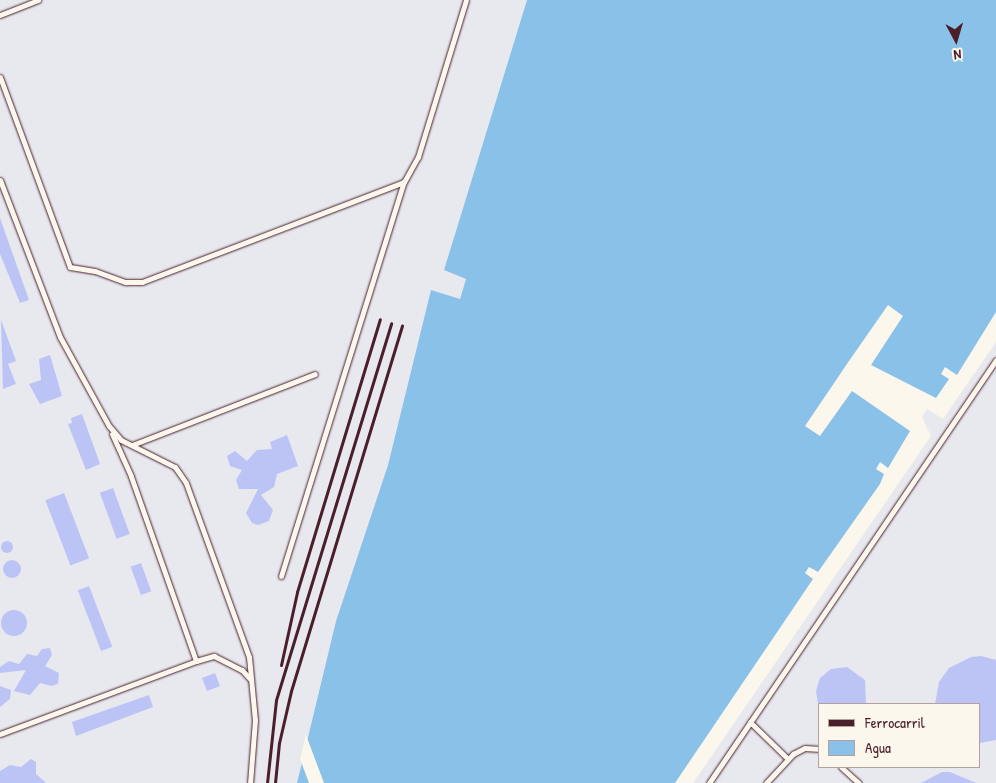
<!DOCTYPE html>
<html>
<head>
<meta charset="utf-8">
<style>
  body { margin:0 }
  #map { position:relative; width:996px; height:783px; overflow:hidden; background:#fbf7ec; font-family:"Patrick Hand",sans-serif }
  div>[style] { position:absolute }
  .built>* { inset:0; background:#e8e8ef }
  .water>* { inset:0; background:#8ac1e8 }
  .pier>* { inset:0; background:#fbf7ec }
  .building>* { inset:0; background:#bcc4f6; transform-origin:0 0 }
  .round { border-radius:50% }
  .roads { filter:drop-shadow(0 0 1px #4a1f2b) drop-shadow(0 0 1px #4a1f2b) }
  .service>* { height:5px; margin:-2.5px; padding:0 2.5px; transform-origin:2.5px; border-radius:2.5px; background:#fbf7ec }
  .rail>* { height:3px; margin:-1.5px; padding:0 1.5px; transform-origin:1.5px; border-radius:1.5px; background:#4a1f2b }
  span { translate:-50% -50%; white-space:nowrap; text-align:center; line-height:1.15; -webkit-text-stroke:5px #fbf7ec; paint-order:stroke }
  .legend { position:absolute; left:818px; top:703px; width:162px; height:65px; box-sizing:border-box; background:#fbf7ec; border:1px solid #b4a19f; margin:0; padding:6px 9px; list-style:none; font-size:15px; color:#4a1f2b }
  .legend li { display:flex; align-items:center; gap:10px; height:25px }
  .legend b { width:25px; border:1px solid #b4a19f }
  .north { position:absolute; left:931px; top:15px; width:50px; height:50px; -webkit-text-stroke:4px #fbf7ec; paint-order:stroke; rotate:174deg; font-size:14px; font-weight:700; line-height:20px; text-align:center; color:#4a1f2b }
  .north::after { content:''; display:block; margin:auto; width:18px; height:22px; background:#4a1f2b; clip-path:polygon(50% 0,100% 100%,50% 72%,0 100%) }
</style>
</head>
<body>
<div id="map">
  <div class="built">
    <div style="clip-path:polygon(0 0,527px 0,444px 270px,466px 279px,460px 299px,431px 291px,388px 465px,336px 621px,297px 783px,0 783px)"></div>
    <div style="clip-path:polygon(evenodd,996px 342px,996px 783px,693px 783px,931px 436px,922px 417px,927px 409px,943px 419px,996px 342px,820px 704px,980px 704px,980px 767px,820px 767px,820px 704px)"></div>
  </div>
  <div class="water">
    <div style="clip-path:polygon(527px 0,996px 0,996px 312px,957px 375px,945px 367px,941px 374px,949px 379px,936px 398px,871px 365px,903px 316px,888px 305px,849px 361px,805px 426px,820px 436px,852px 391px,910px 431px,888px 468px,880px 462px,876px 469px,884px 474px,880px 484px,818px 572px,809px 567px,805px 573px,813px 579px,675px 783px,297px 783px,336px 621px,388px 465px,431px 290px,460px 299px,466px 279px,444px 270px)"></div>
  </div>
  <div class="pier">
    <div style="clip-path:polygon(306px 735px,324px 783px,309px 783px,300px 759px)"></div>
  </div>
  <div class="building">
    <div style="clip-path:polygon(0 218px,29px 300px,20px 303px,0 254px)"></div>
    <div style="clip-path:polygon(1px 320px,16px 361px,8px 364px,16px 384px,3px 389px)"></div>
    <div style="clip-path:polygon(50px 355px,62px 396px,40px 404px,29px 384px,41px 380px,39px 359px)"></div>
    <div style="clip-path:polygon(82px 414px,100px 464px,86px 470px,68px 424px,72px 423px,71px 418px)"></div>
    <div style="clip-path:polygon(287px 435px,298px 466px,277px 474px,274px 487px,261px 495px,273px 510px,269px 521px,258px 525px,252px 523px,246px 513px,258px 489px,239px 489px,236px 480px,242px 470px,230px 466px,227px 456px,235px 451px,247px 461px,257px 450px,272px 449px,270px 442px)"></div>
    <div style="left:113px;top:488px;width:49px;height:14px;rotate:70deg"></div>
    <div style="left:64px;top:493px;width:70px;height:20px;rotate:69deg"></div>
    <div class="round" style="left:1px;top:541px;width:12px;height:12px"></div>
    <div class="round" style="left:3px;top:560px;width:18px;height:18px"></div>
    <div style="left:141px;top:563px;width:30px;height:11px;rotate:70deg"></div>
    <div style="left:89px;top:586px;width:65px;height:12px;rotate:69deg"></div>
    <div class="round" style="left:1px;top:610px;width:26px;height:26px"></div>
    <div style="clip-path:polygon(50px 648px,52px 655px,45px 666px,59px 673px,58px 684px,51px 686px,40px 683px,30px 695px,14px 691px,26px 670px,0 673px,0 667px,9px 661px,19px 664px,27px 654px,37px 656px,42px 649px)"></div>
    <div style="clip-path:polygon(981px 656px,996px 660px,996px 740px,980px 743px,980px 704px,935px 704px,939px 682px,949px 668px,971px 657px)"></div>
    <div style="clip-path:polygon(847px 667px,865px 680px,866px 704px,818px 704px,816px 691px,820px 678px,831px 669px)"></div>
    <div style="left:215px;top:673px;width:14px;height:14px;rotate:69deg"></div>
    <div style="clip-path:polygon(0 686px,11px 690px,10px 699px,0 707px)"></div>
    <div style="clip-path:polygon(149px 695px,153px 707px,76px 736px,72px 722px)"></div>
    <div style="clip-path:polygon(31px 759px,36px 762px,36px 774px,46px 783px,0 783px,0 771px,10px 765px,21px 767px)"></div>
    <div style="clip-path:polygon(942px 772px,950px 772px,976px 783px,921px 783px)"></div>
  </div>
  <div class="roads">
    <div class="service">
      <div style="left:0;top:15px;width:41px;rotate:-21.5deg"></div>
      <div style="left:0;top:77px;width:202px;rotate:69.8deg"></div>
      <div style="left:70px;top:267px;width:25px;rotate:9deg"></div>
      <div style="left:95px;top:271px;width:33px;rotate:20deg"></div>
      <div style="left:126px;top:282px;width:16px"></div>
      <div style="left:142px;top:282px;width:280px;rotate:-20.9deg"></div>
      <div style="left:404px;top:182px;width:29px;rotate:-61deg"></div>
      <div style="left:418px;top:157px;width:164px;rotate:-73deg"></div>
      <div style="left:0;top:180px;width:168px;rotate:69.1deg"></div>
      <div style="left:60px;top:337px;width:102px;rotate:61.2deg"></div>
      <div style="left:109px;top:426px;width:18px;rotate:49deg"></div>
      <div style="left:121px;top:440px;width:60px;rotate:26.6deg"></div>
      <div style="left:175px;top:467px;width:19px;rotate:55deg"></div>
      <div style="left:186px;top:483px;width:185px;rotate:70.1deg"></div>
      <div style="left:249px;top:657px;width:63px;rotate:84.6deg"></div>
      <div style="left:255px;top:720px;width:63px;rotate:94.5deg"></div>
      <div style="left:132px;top:445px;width:196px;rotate:-21.2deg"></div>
      <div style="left:281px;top:576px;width:413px;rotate:-72.7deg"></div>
      <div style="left:196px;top:661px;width:19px;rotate:-16deg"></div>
      <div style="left:214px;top:656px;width:31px;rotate:27deg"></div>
      <div style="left:242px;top:670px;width:13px;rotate:48deg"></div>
      <div style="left:750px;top:722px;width:53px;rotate:44.2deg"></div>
      <div style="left:0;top:734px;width:209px;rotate:-20.4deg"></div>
      <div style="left:196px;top:661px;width:196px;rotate:-109.4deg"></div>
      <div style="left:131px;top:476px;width:46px;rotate:-114.3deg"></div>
      <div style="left:841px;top:767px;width:24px;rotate:42deg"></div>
      <div style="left:709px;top:783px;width:511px;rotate:-55.84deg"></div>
      <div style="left:766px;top:783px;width:40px;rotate:-47deg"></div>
      <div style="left:793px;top:754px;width:13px;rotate:-27deg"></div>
      <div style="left:805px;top:748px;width:15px;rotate:4deg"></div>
    </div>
  </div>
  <div class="rail">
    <div style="left:281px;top:665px;width:75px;rotate:-77.6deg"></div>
    <div style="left:297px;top:592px;width:285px;rotate:-73.1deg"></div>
    <div style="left:267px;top:783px;width:83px;rotate:-83.8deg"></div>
    <div style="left:276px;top:700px;width:394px;rotate:-73deg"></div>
    <div style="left:275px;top:783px;width:40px;rotate:-84.3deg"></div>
    <div style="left:279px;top:743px;width:53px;rotate:-77deg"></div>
    <div style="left:291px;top:691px;width:382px;rotate:-73.1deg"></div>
  </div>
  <ul class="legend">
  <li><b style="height:6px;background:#4a1f2b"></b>Ferrocarril</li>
  <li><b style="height:14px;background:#8ac1e8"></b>Agua</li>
  </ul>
  <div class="north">N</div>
</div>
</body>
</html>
